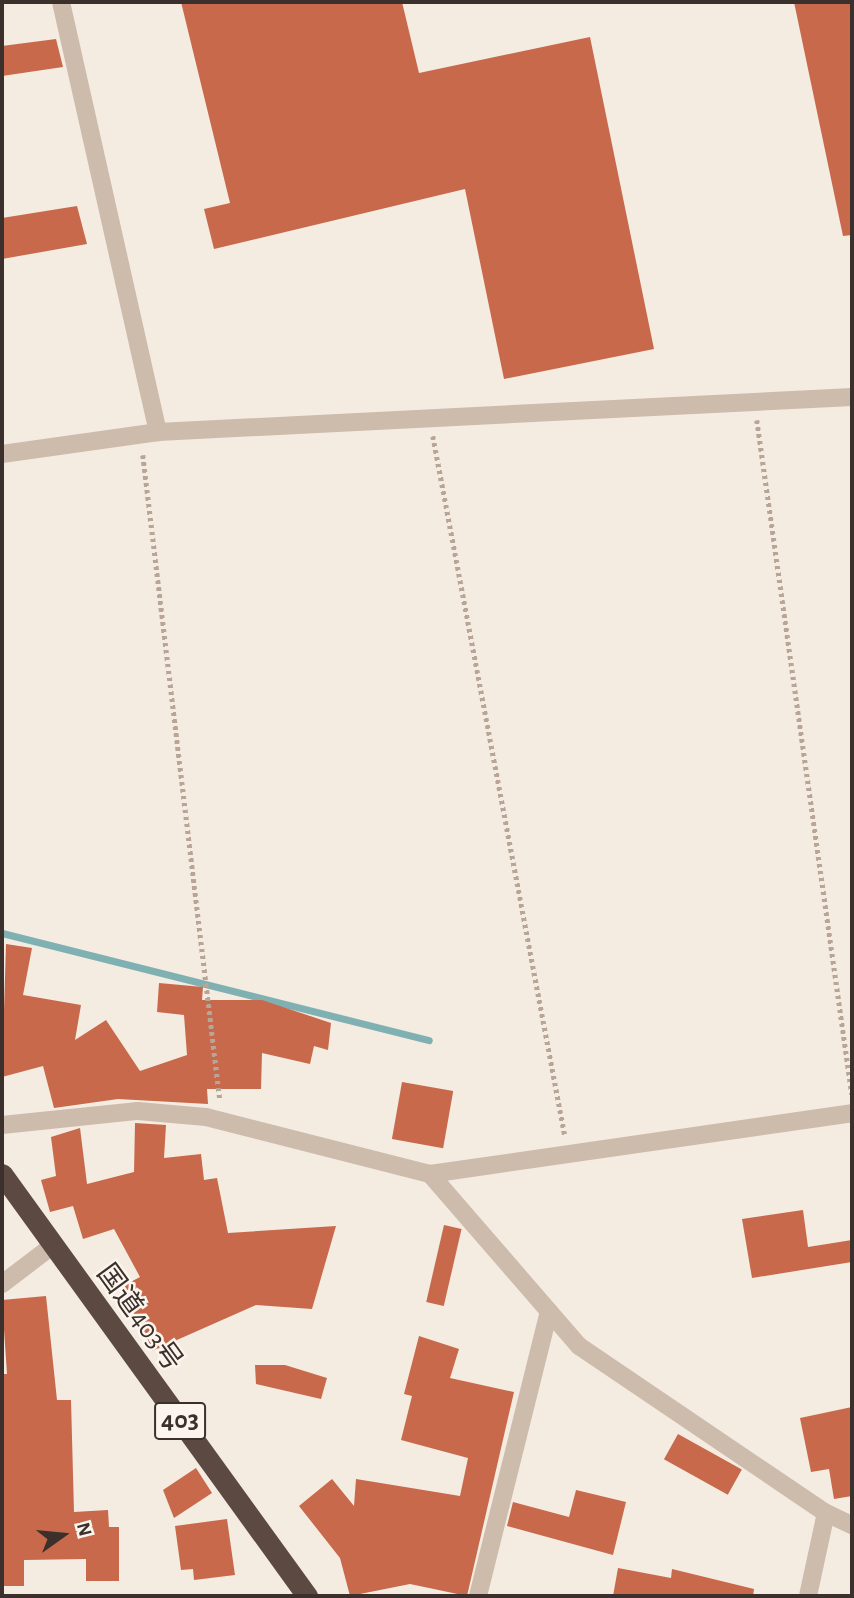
<!DOCTYPE html>
<html>
<head>
<meta charset="utf-8">
<style>
  body { margin:0 }
  #map { position:relative; width:854px; height:1598px; overflow:hidden; background:#f4ebe1; font-family:"Alegreya Sans","Noto Sans JP",sans-serif }
  div>[style] { position:absolute }
  .stream>* { height:7px; margin:-3.5px; padding:0 3.5px; transform-origin:3.5px; border-radius:3.5px; background:#7fb0b2 }
  .building>* { inset:0; background:#c8694b; transform-origin:0 0 }
  .path>* { height:4.5px; margin-top:-2.25px; transform-origin:0; background:repeating-linear-gradient(90deg,#b9a596 0 3.5px,transparent 0 7px) }
  .minor>* { height:18px; margin:-9px; padding:0 9px; transform-origin:9px; border-radius:9px; background:#cdbbac }
  .highway>* { height:21px; margin:-10.5px; padding:0 10.5px; transform-origin:10.5px; border-radius:10.5px; background:#5c4a42 }
  span { translate:-50% -50%; white-space:nowrap; text-align:center; line-height:1.15; -webkit-text-stroke:5px #fbf5ee; paint-order:stroke }
  .shield-label span { padding:2px 5px; background:#fbf5ee; border:2px solid; border-radius:5px; -webkit-text-stroke-width:0 }
  .shield-label { font-size:26px; color:#3b302b; font-weight:700 }
  .street-label { font-size:28px; color:#3b302b }
  .frame { position:absolute; inset:0; border:4px solid #3b302b; pointer-events:none }
  .north { position:absolute; left:28px; top:1500px; width:70px; height:70px; -webkit-text-stroke:5px #fbf5ee; paint-order:stroke; rotate:75deg; font-size:19px; font-weight:700; line-height:28px; text-align:center; color:#3b302b }
  .north::after { content:''; display:block; margin:auto; width:24px; height:32px; background:#3b302b; clip-path:polygon(50% 0,100% 100%,50% 72%,0 100%) }
</style>
</head>
<body>
<div id="map">
  <div class="stream">
    <div style="left:2px;top:933px;width:440px;rotate:14.1deg"></div>
  </div>
  <div class="building">
    <div style="clip-path:polygon(181px 2px,402px 2px,419px 73px,590px 37px,654px 349px,504px 379px,465px 189px,214px 249px,204px 209px,230px 203px)"></div>
    <div style="clip-path:polygon(794px 2px,852px 2px,852px 235px,843px 236px)"></div>
    <div style="clip-path:polygon(56px 39px,63px 67px,2px 76px,2px 46px)"></div>
    <div style="clip-path:polygon(77px 206px,87px 244px,2px 259px,2px 218px)"></div>
    <div style="clip-path:polygon(6px 944px,32px 948px,23px 995px,81px 1005px,75px 1040px,106px 1020px,140px 1071px,187px 1055px,184px 1015px,157px 1012px,159px 983px,203px 987px,202px 1000px,262px 1000px,331px 1023px,328px 1050px,314px 1046px,310px 1064px,262px 1053px,261px 1089px,207px 1089px,208px 1104px,118px 1099px,54px 1108px,43px 1066px,2px 1077px)"></div>
    <div style="left:402px;top:1082px;width:52px;height:58px;rotate:10deg"></div>
    <div style="clip-path:polygon(135px 1123px,166px 1125px,164px 1158px,201px 1154px,204px 1180px,217px 1178px,228px 1233px,336px 1226px,312px 1309px,256px 1305px,152px 1351px,121px 1287px,140px 1277px,114px 1229px,83px 1239px,73px 1206px,50px 1212px,41px 1180px,56px 1176px,51px 1137px,80px 1128px,87px 1184px,134px 1172px)"></div>
    <div style="clip-path:polygon(803px 1210px,808px 1247px,852px 1240px,852px 1262px,752px 1278px,742px 1219px)"></div>
    <div style="left:444px;top:1225px;width:18px;height:79px;rotate:13deg"></div>
    <div style="clip-path:polygon(46px 1296px,57px 1400px,71px 1400px,74px 1512px,108px 1510px,109px 1527px,119px 1527px,119px 1581px,86px 1581px,86px 1559px,24px 1560px,24px 1586px,2px 1586px,2px 1374px,7px 1374px,2px 1300px)"></div>
    <div style="clip-path:polygon(419px 1336px,459px 1349px,450px 1378px,514px 1392px,467px 1596px,410px 1584px,350px 1596px,340px 1558px,299px 1506px,332px 1479px,354px 1506px,356px 1479px,460px 1496px,468px 1458px,401px 1440px,412px 1396px,404px 1394px)"></div>
    <div style="clip-path:polygon(255px 1365px,285px 1365px,327px 1378px,321px 1399px,256px 1384px)"></div>
    <div style="clip-path:polygon(852px 1407px,852px 1496px,834px 1499px,829px 1469px,811px 1472px,800px 1418px)"></div>
    <div style="left:678px;top:1434px;width:73px;height:29px;rotate:29deg"></div>
    <div style="clip-path:polygon(196px 1468px,212px 1493px,174px 1518px,163px 1490px)"></div>
    <div style="clip-path:polygon(576px 1490px,626px 1502px,613px 1555px,507px 1526px,513px 1502px,569px 1517px)"></div>
    <div style="clip-path:polygon(227px 1519px,235px 1575px,194px 1580px,193px 1569px,181px 1570px,175px 1526px)"></div>
    <div style="clip-path:polygon(618px 1568px,671px 1578px,672px 1569px,754px 1589px,753px 1596px,613px 1596px)"></div>
  </div>
  <div class="path">
    <div style="left:757px;top:420px;width:681px;rotate:81.98deg"></div>
    <div style="left:433px;top:436px;width:712px;rotate:79.32deg"></div>
    <div style="left:143px;top:455px;width:650px;rotate:83.19deg"></div>
  </div>
  <div class="minor">
    <div style="left:61px;top:2px;width:441px;rotate:77.3deg"></div>
    <div style="left:2px;top:454px;width:158px;rotate:-8deg"></div>
    <div style="left:158px;top:432px;width:695px;rotate:-2.89deg"></div>
    <div style="left:2px;top:1125px;width:137px;rotate:-5.9deg"></div>
    <div style="left:138px;top:1111px;width:68px;rotate:5deg"></div>
    <div style="left:206px;top:1117px;width:231px;rotate:14.3deg"></div>
    <div style="left:430px;top:1174px;width:426px;rotate:-8.2deg"></div>
    <div style="left:430px;top:1174px;width:228px;rotate:49.1deg"></div>
    <div style="left:579px;top:1346px;width:298px;rotate:34.1deg"></div>
    <div style="left:826px;top:1513px;width:29px;rotate:25deg"></div>
    <div style="left:2px;top:1284px;width:63px;rotate:-37.2deg"></div>
    <div style="left:478px;top:1596px;width:293px;rotate:-76deg"></div>
    <div style="left:808px;top:1596px;width:85px;rotate:-77.8deg"></div>
  </div>
  <div class="highway">
    <div style="left:2px;top:1174px;width:521px;rotate:54.14deg"></div>
  </div>
  <div class="shield-label">
    <span style="left:180px;top:1421px">403</span>
  </div>
  <div class="street-label">
    <span style="left:139px;top:1318px;rotate:54deg">国道403号</span>
  </div>
  <div class="frame"></div>
  <div class="north">N</div>
</div>
</body>
</html>
